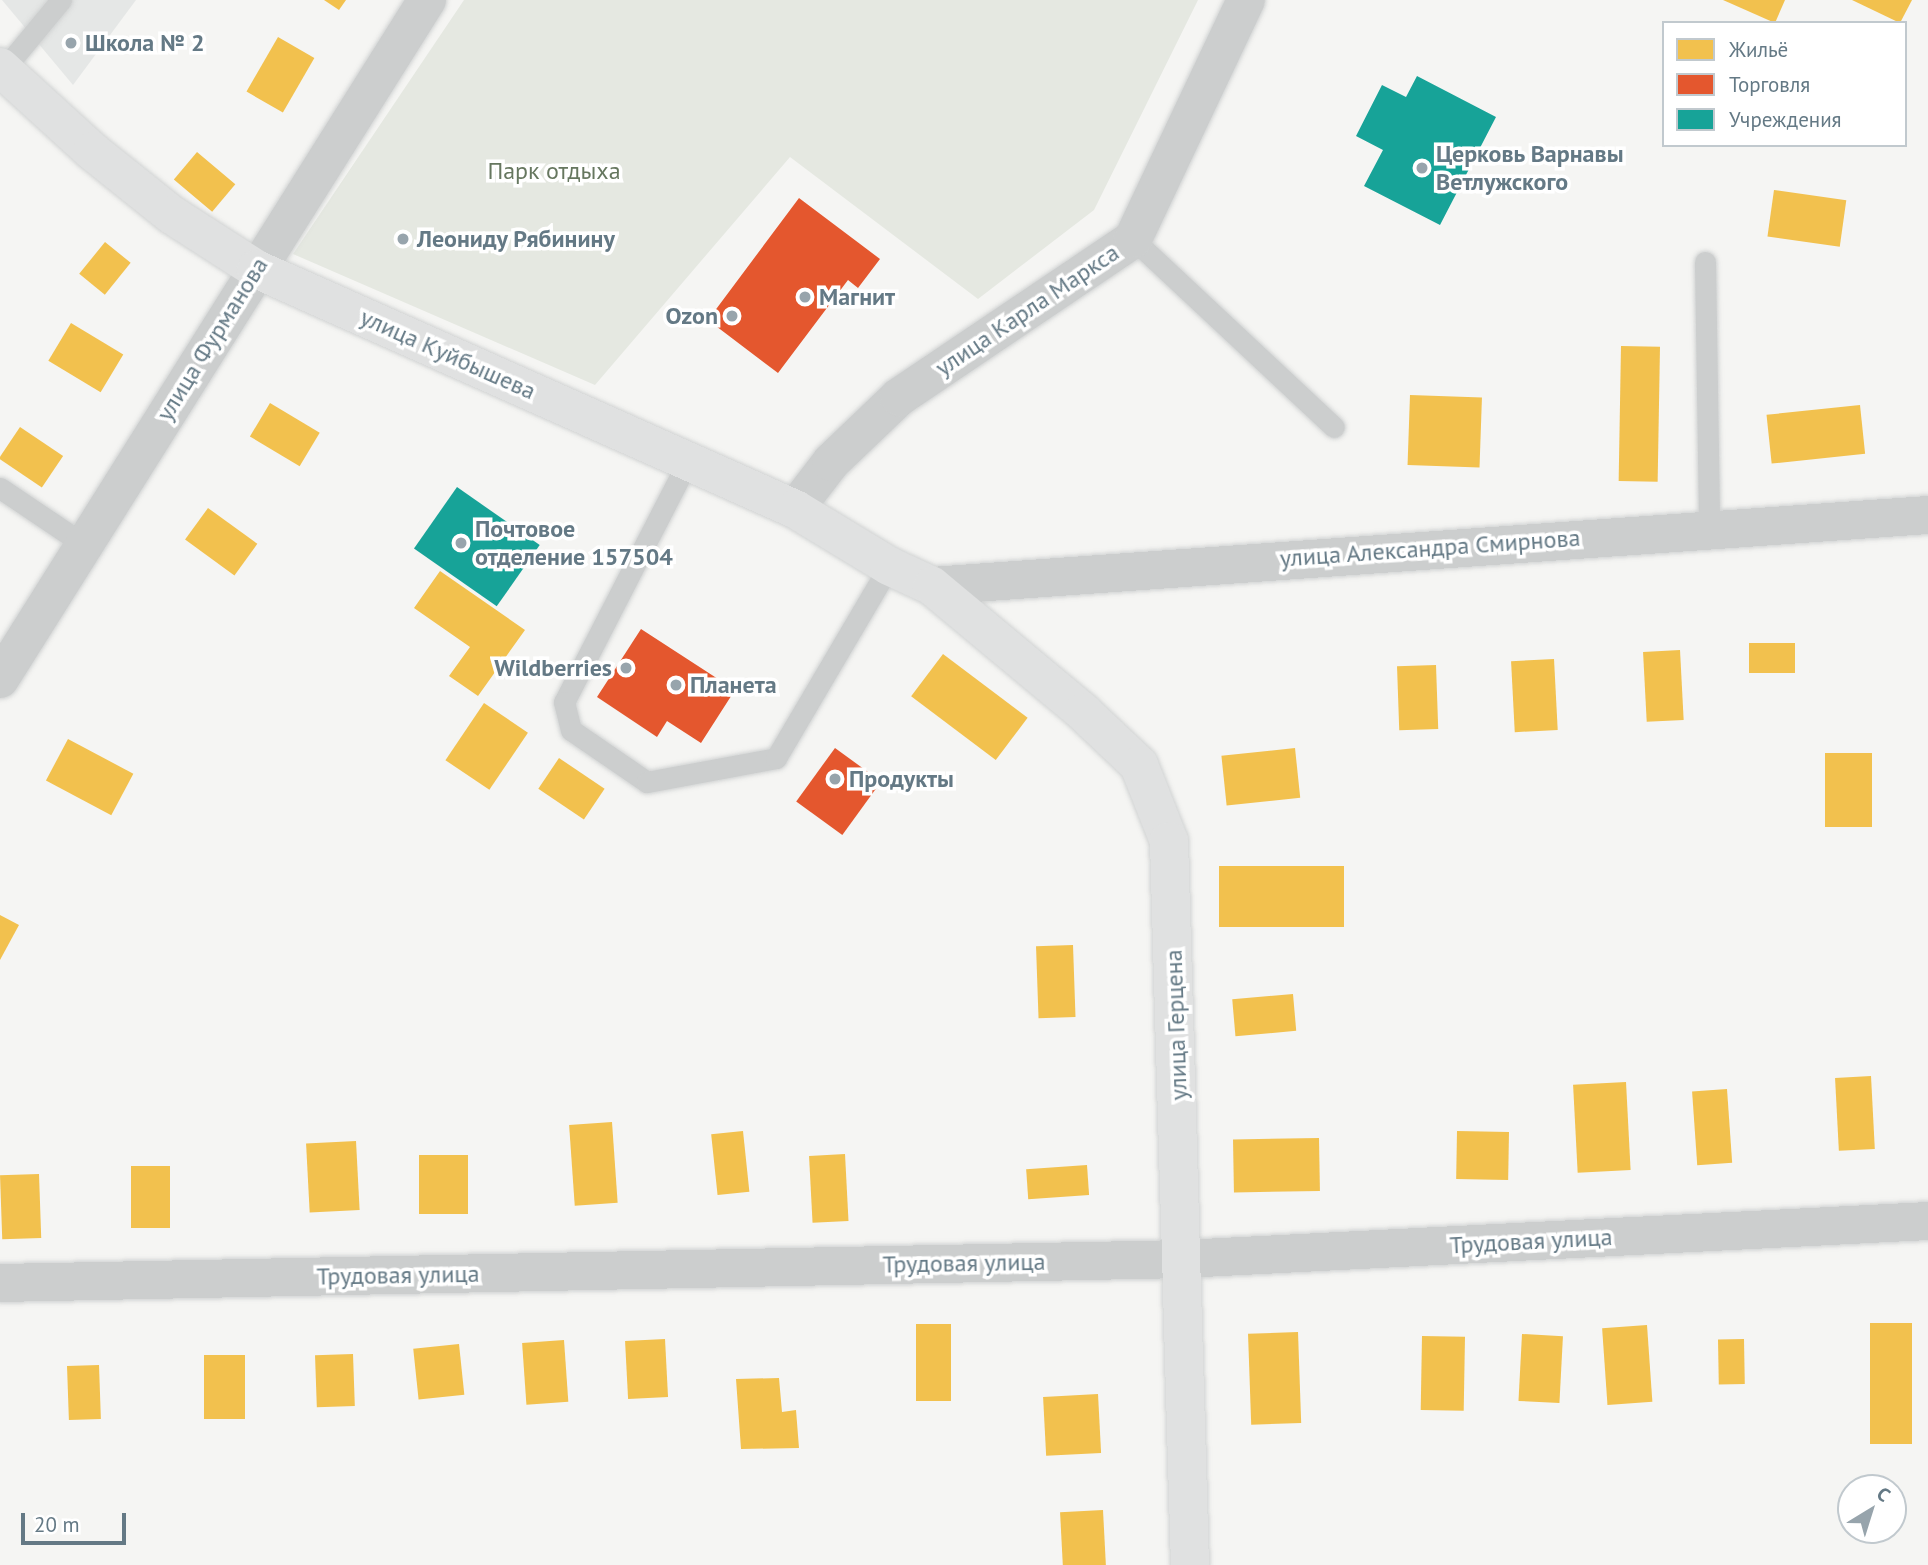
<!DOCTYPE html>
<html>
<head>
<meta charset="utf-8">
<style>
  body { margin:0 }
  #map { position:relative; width:1928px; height:1565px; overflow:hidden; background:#f5f5f3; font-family:"PT Sans",sans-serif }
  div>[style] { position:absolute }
  .built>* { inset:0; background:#e5e7e6 }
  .green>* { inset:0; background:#e5e8e1 }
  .homes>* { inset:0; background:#f2c14e; transform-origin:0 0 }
  .shops>* { inset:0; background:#e4572e; transform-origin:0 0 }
  .public>* { inset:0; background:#17a398; transform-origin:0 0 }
  .roads { filter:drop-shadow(0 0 2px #d1d3d3) drop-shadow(0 0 2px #d1d3d3) }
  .lane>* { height:21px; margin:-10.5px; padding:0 10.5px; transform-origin:10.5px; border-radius:10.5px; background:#cccece }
  .street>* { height:38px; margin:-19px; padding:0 19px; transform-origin:19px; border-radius:19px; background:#cccece }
  .secondary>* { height:38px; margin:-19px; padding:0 19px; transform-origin:19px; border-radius:19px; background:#e0e1e1 }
  .dots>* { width:19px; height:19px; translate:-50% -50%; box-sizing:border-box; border:4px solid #fff; border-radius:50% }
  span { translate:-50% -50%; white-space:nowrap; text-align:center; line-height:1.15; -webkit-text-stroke:7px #fff; paint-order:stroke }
  .poi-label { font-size:24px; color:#647985; font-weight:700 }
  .left { translate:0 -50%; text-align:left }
  .right { translate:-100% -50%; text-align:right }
  .park-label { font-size:24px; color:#66775f }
  .street-label { font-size:24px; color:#647985 }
  .legend { position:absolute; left:1662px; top:21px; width:245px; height:126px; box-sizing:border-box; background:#fff; border:2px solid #c1c9ce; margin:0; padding:9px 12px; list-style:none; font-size:21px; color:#647985 }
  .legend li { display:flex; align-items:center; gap:14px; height:35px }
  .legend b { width:35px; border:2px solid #c1c9ce }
  .north { position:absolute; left:1837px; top:1474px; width:70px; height:70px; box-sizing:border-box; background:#fff; border:2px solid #c1c9ce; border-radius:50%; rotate:38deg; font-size:19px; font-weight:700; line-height:28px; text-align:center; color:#647985 }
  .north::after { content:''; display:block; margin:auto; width:24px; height:32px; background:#97a4ac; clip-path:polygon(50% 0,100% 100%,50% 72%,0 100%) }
  .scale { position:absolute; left:21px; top:1513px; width:105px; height:32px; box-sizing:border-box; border:4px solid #647985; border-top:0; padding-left:9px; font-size:21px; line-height:24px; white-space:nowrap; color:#647985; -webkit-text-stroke:5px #fff; paint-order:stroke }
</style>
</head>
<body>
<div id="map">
  <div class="built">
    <div style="clip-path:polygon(2px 0,136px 0,73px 85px)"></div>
  </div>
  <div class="green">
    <div style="clip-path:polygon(464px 0,1198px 0,1094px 210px,978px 299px,790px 157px,595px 385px,293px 254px)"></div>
  </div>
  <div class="homes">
    <div style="clip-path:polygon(324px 0,346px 0,339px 10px)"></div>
    <div style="clip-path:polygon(1723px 0,1785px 0,1775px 23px)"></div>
    <div style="clip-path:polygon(1852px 0,1912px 0,1900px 23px)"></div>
    <div style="left:278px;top:37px;width:42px;height:63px;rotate:30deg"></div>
    <div style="left:197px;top:152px;width:50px;height:36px;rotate:40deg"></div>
    <div style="left:1774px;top:190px;width:73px;height:47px;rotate:8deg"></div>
    <div style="left:105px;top:242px;width:33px;height:41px;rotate:39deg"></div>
    <div style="left:71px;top:323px;width:61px;height:44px;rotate:31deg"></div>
    <div style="left:1621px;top:346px;width:39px;height:135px;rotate:1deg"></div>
    <div style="left:1410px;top:395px;width:72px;height:70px;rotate:2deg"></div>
    <div style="left:270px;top:403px;width:58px;height:39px;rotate:31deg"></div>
    <div style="left:1860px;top:405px;width:49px;height:94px;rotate:84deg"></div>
    <div style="left:20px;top:427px;width:52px;height:38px;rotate:34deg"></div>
    <div style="left:208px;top:508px;width:61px;height:39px;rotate:36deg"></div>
    <div style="clip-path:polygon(440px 571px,525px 630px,478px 696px,449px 676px,470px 647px,414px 608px)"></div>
    <div style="left:1749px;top:643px;width:46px;height:30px"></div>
    <div style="left:1680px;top:650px;width:70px;height:37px;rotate:87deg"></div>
    <div style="left:943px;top:654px;width:106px;height:53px;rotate:37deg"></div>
    <div style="left:1554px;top:659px;width:71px;height:43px;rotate:87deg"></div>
    <div style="left:1436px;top:665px;width:64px;height:39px;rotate:88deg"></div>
    <div style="left:484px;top:703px;width:53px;height:69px;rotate:34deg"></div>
    <div style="left:68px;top:739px;width:74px;height:47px;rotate:28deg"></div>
    <div style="left:1295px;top:748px;width:50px;height:74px;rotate:84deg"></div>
    <div style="left:1825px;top:753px;width:47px;height:74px"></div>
    <div style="left:559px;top:758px;width:55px;height:37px;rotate:34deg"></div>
    <div style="left:1344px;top:866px;width:61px;height:125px;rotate:90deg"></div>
    <div style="clip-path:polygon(0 915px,19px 925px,0 960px)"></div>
    <div style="left:1073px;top:945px;width:72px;height:37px;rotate:88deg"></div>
    <div style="left:1293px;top:994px;width:37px;height:61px;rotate:85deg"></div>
    <div style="left:1871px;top:1076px;width:73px;height:36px;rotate:87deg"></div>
    <div style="left:1626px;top:1082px;width:88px;height:53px;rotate:87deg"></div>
    <div style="left:1727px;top:1089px;width:74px;height:35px;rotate:86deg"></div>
    <div style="left:612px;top:1122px;width:81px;height:43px;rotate:86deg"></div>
    <div style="left:743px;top:1131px;width:61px;height:32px;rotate:84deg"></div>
    <div style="left:1457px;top:1131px;width:52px;height:48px;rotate:1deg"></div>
    <div style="left:1319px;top:1138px;width:53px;height:86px;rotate:89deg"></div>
    <div style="left:356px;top:1141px;width:69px;height:50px;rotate:87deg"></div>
    <div style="left:845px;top:1154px;width:67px;height:36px;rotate:87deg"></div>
    <div style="left:419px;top:1155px;width:49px;height:59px"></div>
    <div style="left:1087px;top:1165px;width:30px;height:61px;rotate:86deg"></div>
    <div style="left:131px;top:1166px;width:39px;height:62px"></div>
    <div style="left:39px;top:1174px;width:64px;height:39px;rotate:88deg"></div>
    <div style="left:1870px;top:1323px;width:42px;height:121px"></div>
    <div style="left:916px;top:1324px;width:35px;height:77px"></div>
    <div style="left:1647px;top:1325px;width:77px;height:45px;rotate:86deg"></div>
    <div style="left:1298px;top:1332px;width:91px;height:50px;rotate:88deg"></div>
    <div style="left:1522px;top:1334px;width:41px;height:67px;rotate:3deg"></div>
    <div style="left:1422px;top:1336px;width:43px;height:74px;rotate:1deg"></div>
    <div style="left:665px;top:1339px;width:58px;height:40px;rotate:87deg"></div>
    <div style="left:1744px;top:1339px;width:45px;height:26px;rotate:89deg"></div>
    <div style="left:564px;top:1340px;width:62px;height:42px;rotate:86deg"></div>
    <div style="left:459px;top:1344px;width:51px;height:46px;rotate:84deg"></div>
    <div style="left:353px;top:1354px;width:52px;height:38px;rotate:88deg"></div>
    <div style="left:204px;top:1355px;width:41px;height:64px"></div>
    <div style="left:99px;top:1365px;width:54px;height:32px;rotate:88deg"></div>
    <div style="clip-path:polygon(779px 1378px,782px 1412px,796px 1410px,799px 1448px,741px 1449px,736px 1379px)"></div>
    <div style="left:1098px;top:1394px;width:59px;height:55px;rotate:87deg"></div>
    <div style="left:1103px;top:1510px;width:55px;height:43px;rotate:87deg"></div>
  </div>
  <div class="shops">
    <div style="clip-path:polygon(799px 198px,880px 259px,858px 288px,848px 280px,778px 373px,708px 320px)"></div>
    <div style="clip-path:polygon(641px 629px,735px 690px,701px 743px,667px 721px,657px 737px,597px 697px)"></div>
    <div style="left:835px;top:748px;width:57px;height:66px;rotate:36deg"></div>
  </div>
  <div class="public">
    <div style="clip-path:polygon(1417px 76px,1496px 117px,1440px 225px,1364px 186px,1383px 150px,1356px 136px,1382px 85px,1406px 97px)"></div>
    <div style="left:457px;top:487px;width:101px;height:75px;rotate:35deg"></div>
  </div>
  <div class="roads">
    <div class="lane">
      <div style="left:3px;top:70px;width:91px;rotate:-50.4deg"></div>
      <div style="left:1133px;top:239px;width:275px;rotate:43.1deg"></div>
      <div style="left:1705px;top:262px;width:267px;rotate:89.1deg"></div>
      <div style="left:688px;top:461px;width:271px;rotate:117.2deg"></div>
      <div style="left:564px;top:702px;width:29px;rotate:76deg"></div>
      <div style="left:571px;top:730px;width:92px;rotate:34.4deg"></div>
      <div style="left:647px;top:782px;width:131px;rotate:-10.5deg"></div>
      <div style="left:776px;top:758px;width:223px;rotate:-59.5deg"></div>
      <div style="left:0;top:488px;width:99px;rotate:33.9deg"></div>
    </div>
    <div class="street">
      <div style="left:795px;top:509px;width:59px;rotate:-52.5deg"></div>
      <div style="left:831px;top:462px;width:94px;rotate:-43.7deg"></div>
      <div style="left:899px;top:397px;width:282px;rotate:-34deg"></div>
      <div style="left:1133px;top:239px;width:264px;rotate:-64.7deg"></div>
      <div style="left:932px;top:586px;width:999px;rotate:-4.08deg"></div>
      <div style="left:0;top:679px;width:802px;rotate:-57.84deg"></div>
      <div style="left:0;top:1283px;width:1183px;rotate:-1.16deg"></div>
      <div style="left:1183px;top:1259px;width:746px;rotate:-2.92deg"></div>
    </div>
    <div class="secondary">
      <div style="left:0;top:67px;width:125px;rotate:42.4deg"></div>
      <div style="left:92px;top:151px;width:102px;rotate:38.7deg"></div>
      <div style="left:172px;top:215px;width:100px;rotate:32.7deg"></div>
      <div style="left:256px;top:269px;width:590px;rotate:24deg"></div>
      <div style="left:795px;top:509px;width:110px;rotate:31.2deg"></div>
      <div style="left:889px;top:566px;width:47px;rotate:24.9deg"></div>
      <div style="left:932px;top:586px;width:197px;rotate:39.8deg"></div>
      <div style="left:1083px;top:712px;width:77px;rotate:43.4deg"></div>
      <div style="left:1139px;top:765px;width:82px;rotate:68.5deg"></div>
      <div style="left:1169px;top:841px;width:724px;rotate:88.34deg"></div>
    </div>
  </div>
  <div class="dots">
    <div style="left:71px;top:43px;background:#97a4ac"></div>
    <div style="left:1422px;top:168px;background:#97a4ac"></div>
    <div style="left:403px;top:239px;background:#97a4ac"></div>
    <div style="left:805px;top:297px;background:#97a4ac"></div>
    <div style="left:732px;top:316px;background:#97a4ac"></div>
    <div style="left:461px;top:543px;background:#97a4ac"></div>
    <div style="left:626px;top:668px;background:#97a4ac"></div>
    <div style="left:676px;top:685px;background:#97a4ac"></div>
    <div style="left:835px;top:779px;background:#97a4ac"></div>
  </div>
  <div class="poi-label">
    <span class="left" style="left:85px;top:43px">Школа № 2</span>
    <span class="left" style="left:1436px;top:168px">Церковь Варнавы<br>Ветлужского</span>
    <span class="left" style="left:417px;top:239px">Леониду Рябинину</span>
    <span class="left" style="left:819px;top:297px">Магнит</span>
    <span class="right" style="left:718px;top:316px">Ozon</span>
    <span class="left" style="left:475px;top:543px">Почтовое<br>отделение 157504</span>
    <span class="right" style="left:612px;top:668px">Wildberries</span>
    <span class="left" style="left:690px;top:685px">Планета</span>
    <span class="left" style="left:849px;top:779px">Продукты</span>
  </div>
  <div class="park-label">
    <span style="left:554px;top:171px">Парк отдыха</span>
  </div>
  <div class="street-label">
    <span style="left:1027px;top:310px;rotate:-34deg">улица Карла Маркса</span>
    <span style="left:212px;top:339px;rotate:-58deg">улица Фурманова</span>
    <span style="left:448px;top:354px;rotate:24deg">улица Куйбышева</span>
    <span style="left:1430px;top:548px;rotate:-4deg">улица Александра Смирнова</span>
    <span style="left:1176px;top:1025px;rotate:-92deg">улица Герцена</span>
    <span style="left:1531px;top:1241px;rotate:-3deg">Трудовая улица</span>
    <span style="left:964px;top:1263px;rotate:-1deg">Трудовая улица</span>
    <span style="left:398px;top:1275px;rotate:-1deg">Трудовая улица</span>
  </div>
  <ul class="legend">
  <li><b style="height:19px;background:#f2c14e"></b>Жильё</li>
  <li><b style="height:19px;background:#e4572e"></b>Торговля</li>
  <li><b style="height:19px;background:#17a398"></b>Учреждения</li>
  </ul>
  <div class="north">С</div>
  <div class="scale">20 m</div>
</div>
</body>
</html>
